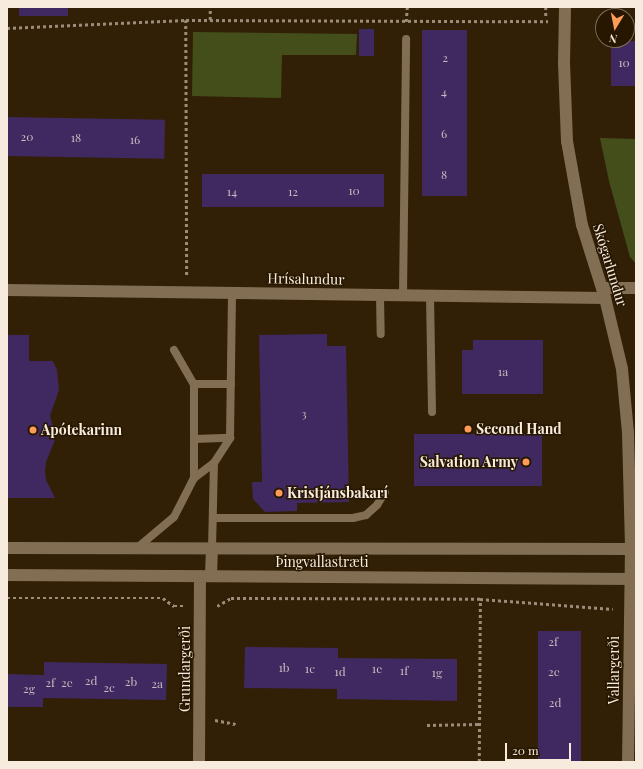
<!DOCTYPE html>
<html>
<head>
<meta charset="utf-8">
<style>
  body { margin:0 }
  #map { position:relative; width:643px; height:769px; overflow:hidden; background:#312006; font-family:"Playfair Display",serif }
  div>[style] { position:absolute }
  .green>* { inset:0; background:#434e1b }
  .building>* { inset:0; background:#402860; transform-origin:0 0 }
  .path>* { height:2.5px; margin-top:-1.25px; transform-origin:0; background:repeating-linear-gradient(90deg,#9b8d79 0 3px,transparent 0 6px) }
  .lane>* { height:8px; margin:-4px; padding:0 4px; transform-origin:4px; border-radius:4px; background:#826e53 }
  .street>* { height:12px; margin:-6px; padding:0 6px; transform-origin:6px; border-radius:6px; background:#826e53 }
  .secondary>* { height:12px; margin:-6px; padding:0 6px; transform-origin:6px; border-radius:6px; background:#826e53 }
  .dots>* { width:11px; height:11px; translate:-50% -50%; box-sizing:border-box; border:2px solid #271700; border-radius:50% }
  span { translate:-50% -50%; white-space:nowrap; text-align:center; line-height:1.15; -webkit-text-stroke:3px #271700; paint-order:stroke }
  .number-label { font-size:12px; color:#c8babd }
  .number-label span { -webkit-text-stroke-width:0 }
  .street-label { font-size:14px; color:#f6ebdc }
  .poi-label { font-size:14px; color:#f6ebdc; font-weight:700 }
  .left { translate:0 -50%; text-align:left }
  .right { translate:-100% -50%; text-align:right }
  .frame { position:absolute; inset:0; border:8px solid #f6ebdc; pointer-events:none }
  .north { position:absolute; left:595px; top:8px; width:40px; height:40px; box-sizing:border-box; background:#271700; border:1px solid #7a6c58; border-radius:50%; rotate:190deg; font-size:11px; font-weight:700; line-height:16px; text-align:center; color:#f6ebdc }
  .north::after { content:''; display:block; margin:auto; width:14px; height:18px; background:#fe9b59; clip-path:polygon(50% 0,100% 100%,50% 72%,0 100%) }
  .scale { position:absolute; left:505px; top:743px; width:66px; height:18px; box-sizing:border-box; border:2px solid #f6ebdc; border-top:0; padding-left:5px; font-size:12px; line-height:14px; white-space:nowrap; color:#f6ebdc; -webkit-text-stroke:3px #271700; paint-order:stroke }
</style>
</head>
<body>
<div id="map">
  <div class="green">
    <div style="clip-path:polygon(193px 32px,357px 34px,356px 55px,282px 55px,281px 98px,192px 96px)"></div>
    <div style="clip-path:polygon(600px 138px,636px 139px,636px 264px,630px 257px,609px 181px)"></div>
  </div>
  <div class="building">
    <div style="left:19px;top:7px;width:49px;height:9px"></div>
    <div style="left:359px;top:29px;width:15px;height:27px"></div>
    <div style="left:422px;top:30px;width:45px;height:166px"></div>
    <div style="left:611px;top:41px;width:25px;height:45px"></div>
    <div style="left:7px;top:117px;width:158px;height:39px;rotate:1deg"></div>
    <div style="left:384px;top:174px;width:33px;height:182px;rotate:90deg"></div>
    <div style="clip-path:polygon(327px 334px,327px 346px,346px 346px,349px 502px,297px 503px,297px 511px,265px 512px,253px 499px,252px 482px,262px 482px,259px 335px)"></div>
    <div style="clip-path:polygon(7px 335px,29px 335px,29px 361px,53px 361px,57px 370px,59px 390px,50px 416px,55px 433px,55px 440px,46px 462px,45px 471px,46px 480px,55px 498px,7px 498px)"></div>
    <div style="clip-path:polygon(473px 340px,543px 340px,543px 394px,462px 394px,462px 350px,473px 350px)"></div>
    <div style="left:414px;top:434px;width:128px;height:52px"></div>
    <div style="left:538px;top:631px;width:43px;height:131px"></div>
    <div style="clip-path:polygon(245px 647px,338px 648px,338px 658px,457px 659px,457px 701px,337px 699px,337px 689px,244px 688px)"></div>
    <div style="clip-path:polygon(44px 662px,167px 664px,166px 700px,43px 698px,43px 707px,7px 707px,7px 674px,44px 675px)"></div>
  </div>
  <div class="path">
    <div style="left:546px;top:7px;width:11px;rotate:90deg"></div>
    <div style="left:186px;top:20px;width:256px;rotate:89.8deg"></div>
    <div style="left:210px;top:20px;width:13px;rotate:-90deg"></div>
    <div style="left:406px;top:22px;width:15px;rotate:-86deg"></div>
    <div style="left:7px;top:28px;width:179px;rotate:-2.6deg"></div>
    <div style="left:186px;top:20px;width:362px;rotate:0.2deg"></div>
    <div style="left:7px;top:598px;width:156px"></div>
    <div style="left:163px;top:598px;width:14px;rotate:36deg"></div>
    <div style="left:174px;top:606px;width:10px"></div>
    <div style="left:217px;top:606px;width:16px;rotate:-30deg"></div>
    <div style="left:231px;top:598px;width:249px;rotate:0.2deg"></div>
    <div style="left:480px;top:599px;width:133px;rotate:4.3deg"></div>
    <div style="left:215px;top:720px;width:21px;rotate:11deg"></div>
    <div style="left:427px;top:725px;width:52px;rotate:-1.1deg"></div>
    <div style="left:479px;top:762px;width:163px;rotate:-89.6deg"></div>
  </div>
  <div class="lane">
    <div style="left:380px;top:295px;width:39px;rotate:89deg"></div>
    <div style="left:403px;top:295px;width:256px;rotate:-89.3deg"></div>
    <div style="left:430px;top:296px;width:116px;rotate:89deg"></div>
    <div style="left:174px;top:350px;width:39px;rotate:60deg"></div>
    <div style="left:194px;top:384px;width:94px;rotate:90deg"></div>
    <div style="left:194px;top:384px;width:37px"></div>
    <div style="left:194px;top:439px;width:36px;rotate:-2deg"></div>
    <div style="left:213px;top:518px;width:140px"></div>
    <div style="left:353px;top:518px;width:13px;rotate:-13deg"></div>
    <div style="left:366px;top:515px;width:15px;rotate:-42deg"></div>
    <div style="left:377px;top:505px;width:15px;rotate:-58deg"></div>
    <div style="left:137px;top:548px;width:48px;rotate:-40deg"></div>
    <div style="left:174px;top:517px;width:44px;rotate:-62.9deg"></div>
    <div style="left:194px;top:478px;width:25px;rotate:-37deg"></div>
    <div style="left:214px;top:463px;width:30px;rotate:-57deg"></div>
    <div style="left:230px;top:438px;width:145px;rotate:-89.2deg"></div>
    <div style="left:212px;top:549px;width:86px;rotate:-88.7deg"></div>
  </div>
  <div class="street">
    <div style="left:565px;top:7px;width:56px;rotate:91deg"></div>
    <div style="left:564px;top:63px;width:78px;rotate:87.8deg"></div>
    <div style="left:567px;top:141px;width:85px;rotate:79.9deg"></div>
    <div style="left:582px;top:225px;width:77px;rotate:72.5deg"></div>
    <div style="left:605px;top:298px;width:73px;rotate:76.5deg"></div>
    <div style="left:622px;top:369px;width:63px;rotate:84.6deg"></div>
    <div style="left:628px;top:432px;width:117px;rotate:88.5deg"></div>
    <div style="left:631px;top:549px;width:213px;rotate:90.8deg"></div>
    <div style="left:602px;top:288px;width:34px"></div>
    <div style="left:7px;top:290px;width:598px;rotate:0.77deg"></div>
    <div style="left:211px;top:576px;width:27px;rotate:-88deg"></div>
    <div style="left:199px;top:762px;width:186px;rotate:-89.7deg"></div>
  </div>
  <div class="secondary">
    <div style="left:7px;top:548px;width:629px;rotate:0.09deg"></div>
    <div style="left:7px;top:575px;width:629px;rotate:0.36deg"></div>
  </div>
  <div class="dots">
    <div style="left:468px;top:429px;background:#fe9b59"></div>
    <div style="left:33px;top:430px;background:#fe9b59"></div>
    <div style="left:526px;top:462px;background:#fe9b59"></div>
    <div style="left:279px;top:493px;background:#fe9b59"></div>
  </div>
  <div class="number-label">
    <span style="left:445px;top:58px">2</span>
    <span style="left:624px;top:63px">10</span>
    <span style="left:444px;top:92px">4</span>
    <span style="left:444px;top:134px">6</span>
    <span style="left:27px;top:137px">20</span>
    <span style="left:76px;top:138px">18</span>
    <span style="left:135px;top:140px">16</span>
    <span style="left:444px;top:175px">8</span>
    <span style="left:354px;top:191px">10</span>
    <span style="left:232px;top:192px">14</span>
    <span style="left:293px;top:192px">12</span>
    <span style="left:503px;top:372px">1a</span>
    <span style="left:304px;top:414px">3</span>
    <span style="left:553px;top:642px">2f</span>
    <span style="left:284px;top:668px">1b</span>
    <span style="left:310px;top:669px">1c</span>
    <span style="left:377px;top:669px">1e</span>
    <span style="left:404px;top:671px">1f</span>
    <span style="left:340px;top:672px">1d</span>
    <span style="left:554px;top:672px">2e</span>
    <span style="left:437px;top:673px">1g</span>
    <span style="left:91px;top:681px">2d</span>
    <span style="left:131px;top:682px">2b</span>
    <span style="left:50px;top:683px">2f</span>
    <span style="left:67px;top:683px">2e</span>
    <span style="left:157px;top:684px">2a</span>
    <span style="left:109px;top:688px">2c</span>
    <span style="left:29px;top:689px">2g</span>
    <span style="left:555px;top:703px">2d</span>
  </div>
  <div class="street-label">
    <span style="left:610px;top:265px;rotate:73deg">Skógarlundur</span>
    <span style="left:306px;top:279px;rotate:1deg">Hrísalundur</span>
    <span style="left:322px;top:562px">Þingvallastræti</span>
    <span style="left:185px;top:669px;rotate:-90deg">Grundargerði</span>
    <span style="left:614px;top:670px;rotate:-90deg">Vallargerði</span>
  </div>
  <div class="poi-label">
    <span class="left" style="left:476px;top:429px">Second Hand</span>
    <span class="left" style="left:41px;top:430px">Apótekarinn</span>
    <span class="right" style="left:518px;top:462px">Salvation Army</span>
    <span class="left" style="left:287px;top:493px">Kristjánsbakarí</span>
  </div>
  <div class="frame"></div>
  <div class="north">N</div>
  <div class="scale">20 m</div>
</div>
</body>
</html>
